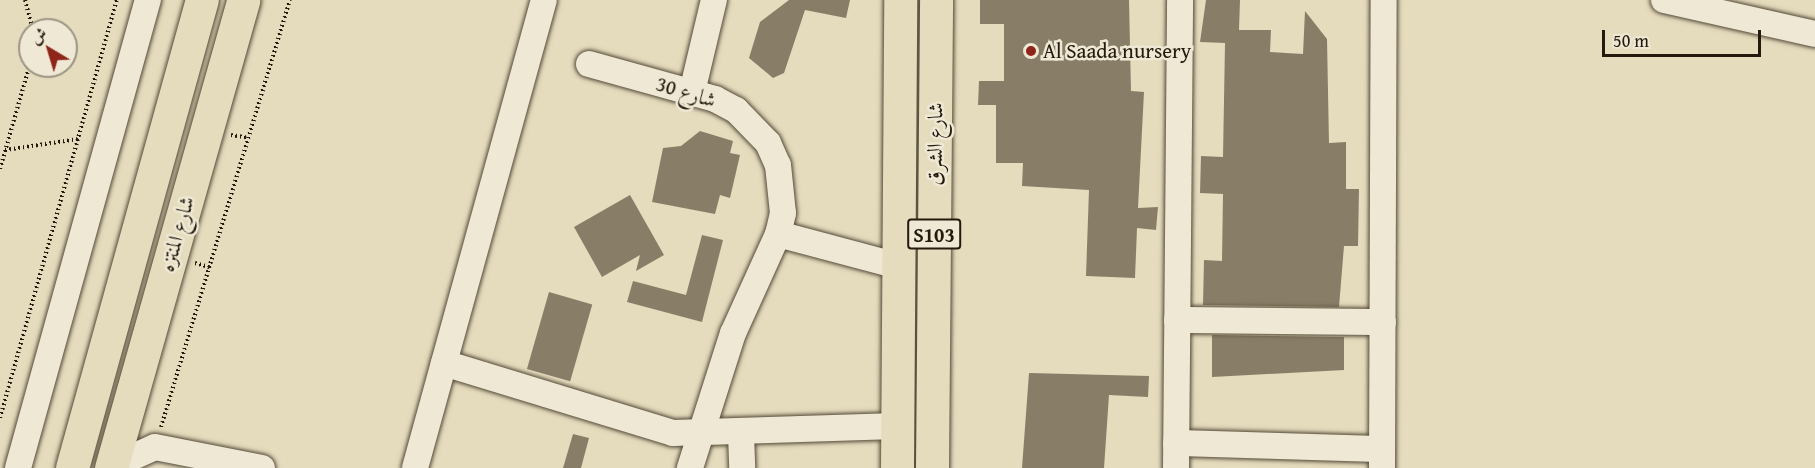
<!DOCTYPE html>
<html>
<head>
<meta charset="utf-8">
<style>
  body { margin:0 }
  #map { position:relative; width:1815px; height:468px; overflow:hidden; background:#e5dbbd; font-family:"Gentium Book Plus",Amiri,serif }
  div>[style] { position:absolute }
  .building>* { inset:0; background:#887e68; transform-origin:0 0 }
  .path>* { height:4px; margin-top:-2px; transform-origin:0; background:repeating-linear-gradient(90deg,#24190c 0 1.5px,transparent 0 4.5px) }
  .roads { filter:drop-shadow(0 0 2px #544a38) drop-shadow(0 0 2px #544a38) }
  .minor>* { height:26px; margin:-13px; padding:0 13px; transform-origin:13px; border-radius:13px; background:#eee8d4 }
  .major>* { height:33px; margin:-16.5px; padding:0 16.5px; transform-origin:16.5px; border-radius:16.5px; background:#e5dbbd }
  .dots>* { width:16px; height:16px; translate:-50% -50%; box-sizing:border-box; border:3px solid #eee8d4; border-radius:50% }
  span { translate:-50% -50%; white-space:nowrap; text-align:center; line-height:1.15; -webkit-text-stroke:5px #eee8d4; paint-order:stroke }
  .shield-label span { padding:2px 4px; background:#eee8d4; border:2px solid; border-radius:4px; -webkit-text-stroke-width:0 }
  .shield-label { font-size:20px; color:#24190c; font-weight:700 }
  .poi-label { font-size:21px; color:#24190c }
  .left { translate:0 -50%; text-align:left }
  .street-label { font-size:21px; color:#24190c }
  .north { position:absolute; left:18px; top:18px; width:60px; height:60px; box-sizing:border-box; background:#eee8d4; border:2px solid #9d9584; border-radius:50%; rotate:322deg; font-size:16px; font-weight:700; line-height:24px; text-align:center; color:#24190c }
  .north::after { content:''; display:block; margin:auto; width:21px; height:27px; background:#8f2418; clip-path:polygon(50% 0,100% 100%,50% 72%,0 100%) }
  .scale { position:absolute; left:1602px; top:30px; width:159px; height:27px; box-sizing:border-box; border:3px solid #24190c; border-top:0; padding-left:8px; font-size:18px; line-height:21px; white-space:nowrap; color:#24190c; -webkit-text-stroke:4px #eee8d4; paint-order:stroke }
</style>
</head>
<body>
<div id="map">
  <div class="building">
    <div style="clip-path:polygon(789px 0,850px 0,846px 18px,805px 10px,784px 73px,773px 78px,749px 58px,760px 22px)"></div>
    <div style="clip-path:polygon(980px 0,1129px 0,1131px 91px,1144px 92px,1138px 208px,1158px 207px,1156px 230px,1137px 228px,1135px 278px,1086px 276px,1089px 190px,1022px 186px,1023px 163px,996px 163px,996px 105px,978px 105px,979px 81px,1004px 81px,1004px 24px,980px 24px)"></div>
    <div style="clip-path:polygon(1206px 0,1240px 0,1239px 30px,1271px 30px,1270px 52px,1303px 54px,1305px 11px,1327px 39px,1329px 143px,1346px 142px,1346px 189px,1359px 189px,1358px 246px,1344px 246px,1339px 307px,1203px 305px,1204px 260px,1222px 261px,1223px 194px,1200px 193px,1201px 156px,1223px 157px,1225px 43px,1200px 42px)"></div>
    <div style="clip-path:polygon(700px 131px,733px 141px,730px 153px,740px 155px,730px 198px,720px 195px,715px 214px,652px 202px,663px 148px,681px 146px)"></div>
    <div style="clip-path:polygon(630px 195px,664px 255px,636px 271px,640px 255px,602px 277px,574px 227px)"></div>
    <div style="clip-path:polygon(702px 235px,723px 240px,702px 322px,627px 302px,633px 281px,686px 295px)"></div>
    <div style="left:549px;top:292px;width:45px;height:80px;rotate:16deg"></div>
    <div style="clip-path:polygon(1212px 335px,1344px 337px,1344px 370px,1212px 377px)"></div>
    <div style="clip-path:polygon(1029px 373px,1149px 376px,1148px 397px,1109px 395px,1104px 468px,1022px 468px)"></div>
    <div style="clip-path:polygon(573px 434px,589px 438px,581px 468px,563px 468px)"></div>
  </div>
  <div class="path">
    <div style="left:25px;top:0;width:31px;rotate:75deg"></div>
    <div style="left:231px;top:135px;width:18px;rotate:9deg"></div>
    <div style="left:5px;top:150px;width:74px;rotate:-8.6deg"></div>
    <div style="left:0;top:169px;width:109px;rotate:-74.1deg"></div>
    <div style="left:195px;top:263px;width:15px;rotate:16deg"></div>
    <div style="left:0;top:418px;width:434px;rotate:-74.4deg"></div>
    <div style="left:161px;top:427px;width:446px;rotate:-73.2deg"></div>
  </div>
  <div class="roads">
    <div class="minor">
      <div style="left:1664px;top:0;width:155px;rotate:12.7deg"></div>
      <div style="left:589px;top:64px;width:131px;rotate:15.5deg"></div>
      <div style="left:715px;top:99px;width:24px;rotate:28deg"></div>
      <div style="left:736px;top:110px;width:46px;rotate:45.9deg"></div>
      <div style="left:768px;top:143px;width:24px;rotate:66deg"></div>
      <div style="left:778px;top:165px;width:48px;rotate:84.1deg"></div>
      <div style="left:783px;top:213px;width:22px;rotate:103deg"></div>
      <div style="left:778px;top:234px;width:109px;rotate:114.4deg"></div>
      <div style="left:733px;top:333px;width:142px;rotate:107.7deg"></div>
      <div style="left:692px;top:92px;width:95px;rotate:-76.6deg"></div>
      <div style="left:778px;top:234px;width:124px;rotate:14.9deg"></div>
      <div style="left:1177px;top:320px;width:206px;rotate:0.6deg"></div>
      <div style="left:444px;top:363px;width:239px;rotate:17deg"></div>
      <div style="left:673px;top:433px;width:224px;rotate:-1.8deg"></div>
      <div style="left:741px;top:433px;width:35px;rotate:88deg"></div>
      <div style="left:1176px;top:443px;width:206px;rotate:1.7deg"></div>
      <div style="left:111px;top:467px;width:48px;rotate:-24.4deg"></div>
      <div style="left:155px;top:447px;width:109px;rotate:11.1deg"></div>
      <div style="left:18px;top:468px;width:486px;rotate:-74.5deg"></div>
      <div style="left:415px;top:468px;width:485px;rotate:-74.6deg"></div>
      <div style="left:1176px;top:468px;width:468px;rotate:-89.5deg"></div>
      <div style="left:1382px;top:468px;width:468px;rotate:-89.8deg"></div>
    </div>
    <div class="major">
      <div style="left:72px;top:468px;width:486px;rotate:-74.5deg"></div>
      <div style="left:111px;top:468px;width:486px;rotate:-74.2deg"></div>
      <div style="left:897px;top:468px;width:468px;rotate:-89.6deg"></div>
      <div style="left:932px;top:468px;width:468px;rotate:-89.5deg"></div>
    </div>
  </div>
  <div class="dots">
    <div style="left:1031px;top:51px;background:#8f2418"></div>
  </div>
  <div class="shield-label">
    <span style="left:934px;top:234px">S103</span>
  </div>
  <div class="poi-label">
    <span class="left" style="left:1043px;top:51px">Al Saada nursery</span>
  </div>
  <div class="street-label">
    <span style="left:686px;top:92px;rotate:17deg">شارع 30</span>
    <span style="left:935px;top:144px;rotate:-89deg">شارع الشرق</span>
    <span style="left:177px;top:234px;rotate:-74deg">شارع المنتزه</span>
  </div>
  <div class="north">ش</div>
  <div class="scale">50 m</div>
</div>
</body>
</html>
